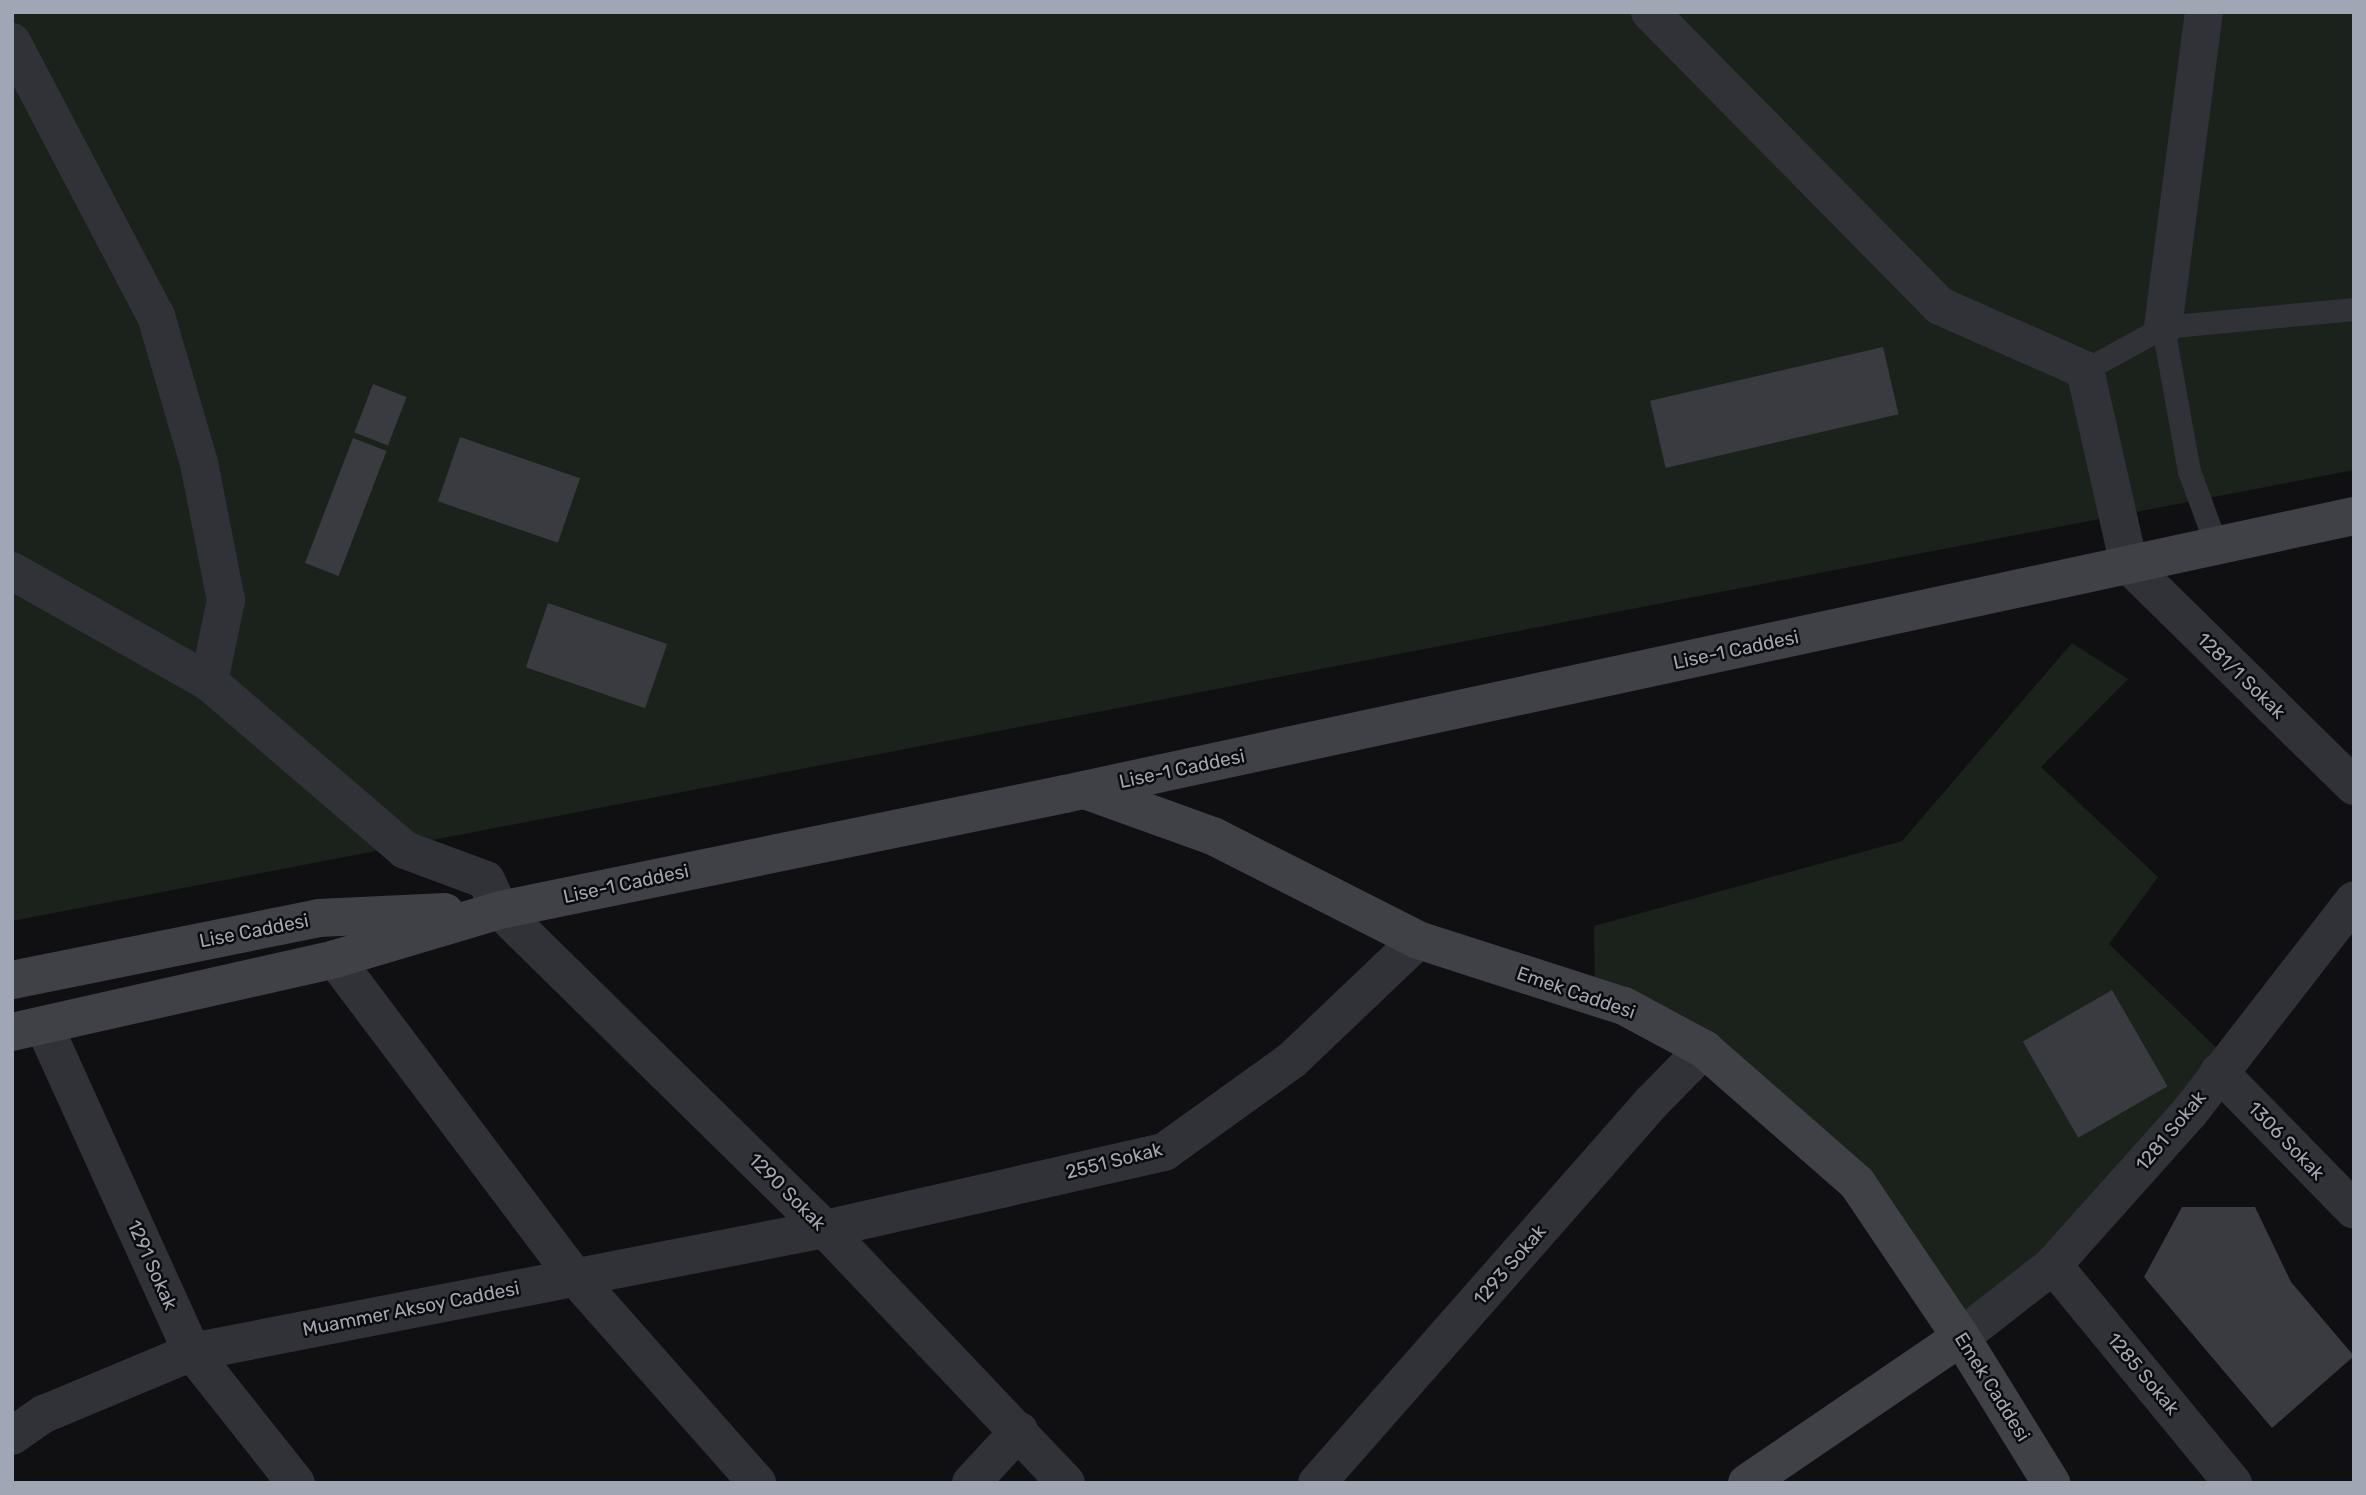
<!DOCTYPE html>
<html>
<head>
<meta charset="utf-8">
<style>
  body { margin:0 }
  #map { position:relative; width:2366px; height:1495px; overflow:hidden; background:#101012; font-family:Rubik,sans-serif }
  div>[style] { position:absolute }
  .green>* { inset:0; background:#1a221b }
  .building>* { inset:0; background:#3a3b40; transform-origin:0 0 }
  .lane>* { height:23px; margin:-11.5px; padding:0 11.5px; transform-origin:11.5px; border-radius:11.5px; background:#313237 }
  .street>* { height:38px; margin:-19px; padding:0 19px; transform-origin:19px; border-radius:19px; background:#313237 }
  .secondary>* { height:38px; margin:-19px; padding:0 19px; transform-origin:19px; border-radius:19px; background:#3f4147 }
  span { translate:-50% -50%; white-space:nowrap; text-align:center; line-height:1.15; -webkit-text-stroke:5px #0b0b0d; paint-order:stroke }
  .street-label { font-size:19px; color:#a0a6b4 }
  .frame { position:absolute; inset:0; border:14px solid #a0a6b4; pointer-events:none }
</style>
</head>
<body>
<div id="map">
  <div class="green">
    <div style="clip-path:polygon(12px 12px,2354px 12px,2354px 470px,12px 921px)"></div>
    <div style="clip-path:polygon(2072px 643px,2128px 679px,2041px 767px,2158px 877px,2109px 944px,2231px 1062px,1961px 1337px,1856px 1183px,1595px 996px,1594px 926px,1902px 841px)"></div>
  </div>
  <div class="building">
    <div style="left:1883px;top:347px;width:69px;height:239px;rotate:77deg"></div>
    <div style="left:373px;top:384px;width:36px;height:52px;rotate:21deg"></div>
    <div style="left:460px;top:437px;width:127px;height:68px;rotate:19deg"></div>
    <div style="left:353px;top:438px;width:36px;height:134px;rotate:21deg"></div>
    <div style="left:548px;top:603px;width:126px;height:68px;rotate:19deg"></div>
    <div style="left:2112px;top:990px;width:111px;height:103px;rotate:60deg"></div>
    <div style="clip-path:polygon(2182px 1207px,2255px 1207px,2291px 1282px,2354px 1356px,2272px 1428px,2144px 1277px)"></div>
  </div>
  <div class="lane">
    <div style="left:2163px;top:327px;width:146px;rotate:79.8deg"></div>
    <div style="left:2189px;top:471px;width:81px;rotate:69.8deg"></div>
    <div style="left:2085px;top:370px;width:89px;rotate:-28.9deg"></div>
    <div style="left:2163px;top:327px;width:192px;rotate:-5.4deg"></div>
  </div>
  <div class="street">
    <div style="left:1650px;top:12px;width:413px;rotate:45.4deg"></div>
    <div style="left:1940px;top:306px;width:158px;rotate:23.8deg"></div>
    <div style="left:2085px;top:370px;width:200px;rotate:77.3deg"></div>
    <div style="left:2129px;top:565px;width:315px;rotate:44.5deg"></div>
    <div style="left:12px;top:42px;width:310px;rotate:62.3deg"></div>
    <div style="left:156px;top:316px;width:153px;rotate:73.7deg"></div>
    <div style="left:199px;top:463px;width:140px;rotate:78.9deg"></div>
    <div style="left:226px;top:600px;width:84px;rotate:101.7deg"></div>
    <div style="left:2163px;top:327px;width:318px;rotate:-82.6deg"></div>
    <div style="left:12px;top:571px;width:226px;rotate:29.4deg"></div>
    <div style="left:209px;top:682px;width:258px;rotate:40.6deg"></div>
    <div style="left:405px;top:850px;width:86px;rotate:20.3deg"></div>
    <div style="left:486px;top:880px;width:33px;rotate:65deg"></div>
    <div style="left:500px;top:910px;width:455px;rotate:44.5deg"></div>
    <div style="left:825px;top:1229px;width:350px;rotate:46.5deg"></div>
    <div style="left:335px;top:959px;width:398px;rotate:53deg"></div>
    <div style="left:575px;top:1277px;width:275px;rotate:48.5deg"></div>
    <div style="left:44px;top:1026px;width:358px;rotate:65.6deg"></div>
    <div style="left:192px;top:1352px;width:167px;rotate:51.6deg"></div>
    <div style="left:2219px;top:1072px;width:193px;rotate:45.6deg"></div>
    <div style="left:2053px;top:1265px;width:283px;rotate:50.5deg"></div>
    <div style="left:1961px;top:1337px;width:117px;rotate:-38deg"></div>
    <div style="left:2053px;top:1265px;width:204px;rotate:-48.2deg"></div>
    <div style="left:2189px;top:1113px;width:269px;rotate:-52.2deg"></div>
    <div style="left:12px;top:1436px;width:39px;rotate:-35deg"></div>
    <div style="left:44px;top:1414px;width:160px;rotate:-22.7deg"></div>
    <div style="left:192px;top:1352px;width:645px;rotate:-11deg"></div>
    <div style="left:825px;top:1229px;width:348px;rotate:-12.8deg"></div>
    <div style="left:1164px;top:1152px;width:158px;rotate:-35.7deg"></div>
    <div style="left:1292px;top:1060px;width:174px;rotate:-43.6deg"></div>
    <div style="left:971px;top:1483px;width:71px;rotate:-47.3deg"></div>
    <div style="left:1317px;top:1483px;width:506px;rotate:-48.69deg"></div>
    <div style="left:1651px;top:1103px;width:76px;rotate:-45.5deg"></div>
  </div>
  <div class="secondary">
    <div style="left:1085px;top:790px;width:136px;rotate:19.8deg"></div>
    <div style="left:1213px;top:836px;width:230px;rotate:26.9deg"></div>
    <div style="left:1418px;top:940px;width:216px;rotate:17.8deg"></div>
    <div style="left:1624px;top:1006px;width:91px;rotate:28.3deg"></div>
    <div style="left:1704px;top:1049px;width:203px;rotate:41.2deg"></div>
    <div style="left:1857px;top:1183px;width:186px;rotate:56deg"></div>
    <div style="left:1961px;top:1337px;width:172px;rotate:58.3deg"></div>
    <div style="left:12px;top:980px;width:313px;rotate:-11.4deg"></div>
    <div style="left:319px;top:918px;width:126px;rotate:-2.7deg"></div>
    <div style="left:12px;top:1032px;width:331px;rotate:-12.7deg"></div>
    <div style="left:335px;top:959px;width:172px;rotate:-16.5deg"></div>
    <div style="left:500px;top:910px;width:577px;rotate:-11.6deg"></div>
    <div style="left:1065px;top:794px;width:1319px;rotate:-12.17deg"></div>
    <div style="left:1747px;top:1483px;width:259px;rotate:-34.3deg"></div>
  </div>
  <div class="street-label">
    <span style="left:1736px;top:650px;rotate:-12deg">Lise-1 Caddesi</span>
    <span style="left:2241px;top:676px;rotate:44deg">1281/1 Sokak</span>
    <span style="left:1182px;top:769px;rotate:-12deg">Lise-1 Caddesi</span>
    <span style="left:626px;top:884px;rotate:-12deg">Lise-1 Caddesi</span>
    <span style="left:254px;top:931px;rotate:-11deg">Lise Caddesi</span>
    <span style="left:1576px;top:993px;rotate:19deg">Emek Caddesi</span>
    <span style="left:2171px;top:1131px;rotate:-50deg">1281 Sokak</span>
    <span style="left:2286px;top:1141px;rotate:46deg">1306 Sokak</span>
    <span style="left:1114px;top:1161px;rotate:-14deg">2551 Sokak</span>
    <span style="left:787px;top:1192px;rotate:45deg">1290 Sokak</span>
    <span style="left:152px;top:1265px;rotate:66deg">1291 Sokak</span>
    <span style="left:1510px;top:1265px;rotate:-49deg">1293 Sokak</span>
    <span style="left:411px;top:1309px;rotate:-11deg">Muammer Aksoy Caddesi</span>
    <span style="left:2143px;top:1374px;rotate:50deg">1285 Sokak</span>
    <span style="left:1992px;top:1387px;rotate:58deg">Emek Caddesi</span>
  </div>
  <div class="frame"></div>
</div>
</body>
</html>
